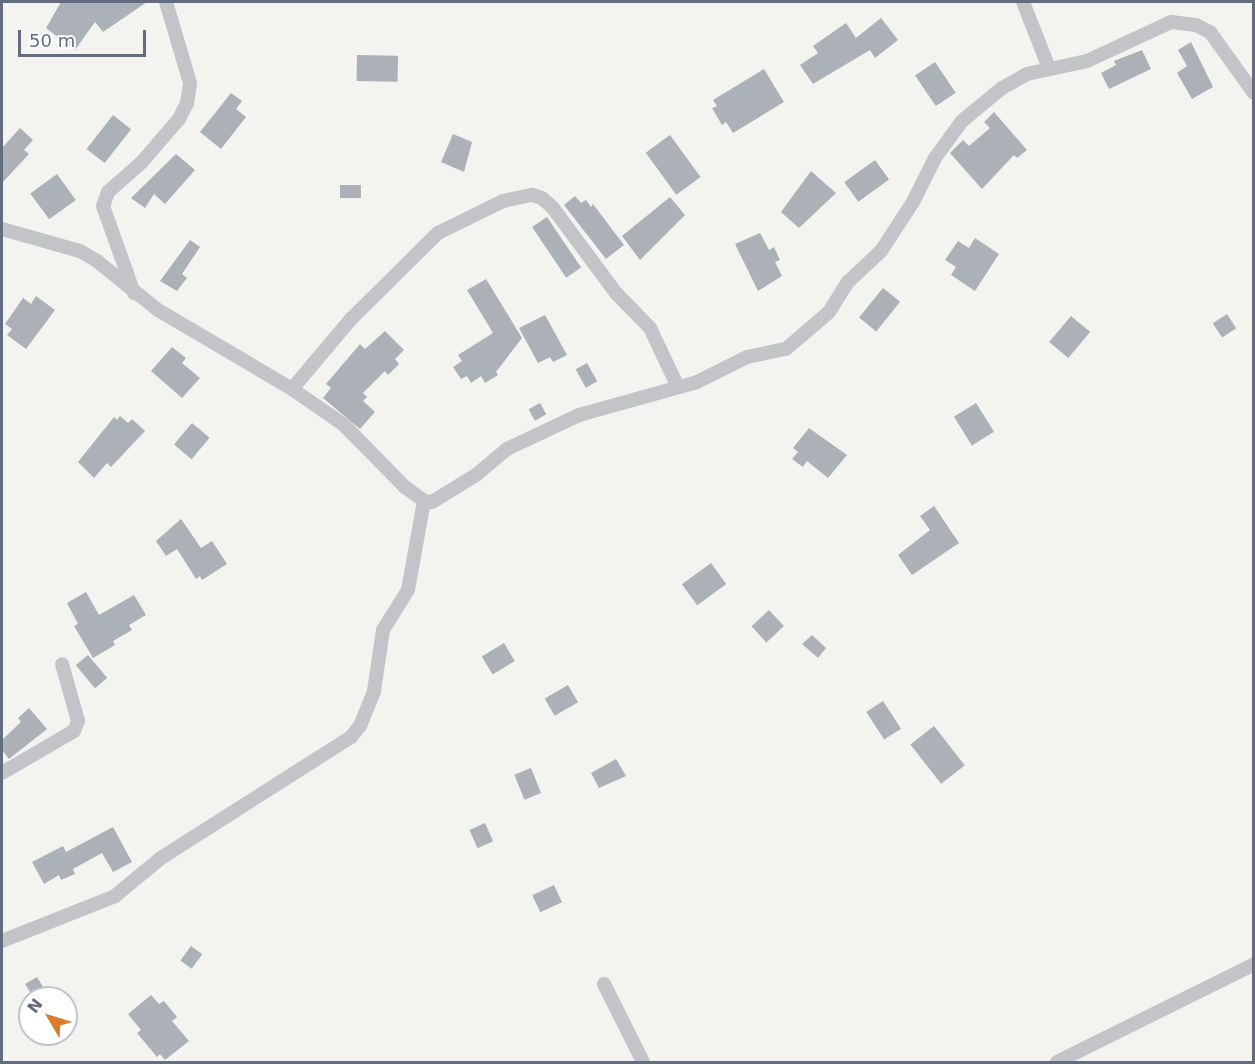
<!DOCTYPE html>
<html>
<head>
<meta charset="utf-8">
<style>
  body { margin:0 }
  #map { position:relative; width:1255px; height:1064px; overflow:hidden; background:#f3f4f0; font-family:"DejaVu Sans",sans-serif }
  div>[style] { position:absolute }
  .building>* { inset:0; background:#acb1b7; transform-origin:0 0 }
  .street>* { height:14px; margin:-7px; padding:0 7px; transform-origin:7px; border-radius:7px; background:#c2c4c8 }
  span { translate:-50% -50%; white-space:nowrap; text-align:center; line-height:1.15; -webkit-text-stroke:6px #fff; paint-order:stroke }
  .frame { position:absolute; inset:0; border:3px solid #646d7f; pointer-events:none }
  .north { position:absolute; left:18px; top:986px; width:60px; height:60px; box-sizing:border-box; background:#fff; border:2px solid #c1c5cc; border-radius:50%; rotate:308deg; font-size:16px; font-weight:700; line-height:24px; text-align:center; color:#646d7f }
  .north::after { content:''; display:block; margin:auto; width:21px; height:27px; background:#d97d2a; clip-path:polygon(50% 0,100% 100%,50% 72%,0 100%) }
  .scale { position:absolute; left:18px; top:30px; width:128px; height:27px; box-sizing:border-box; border:3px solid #646d7f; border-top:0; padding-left:8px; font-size:18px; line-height:21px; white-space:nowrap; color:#646d7f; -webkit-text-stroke:4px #fff; paint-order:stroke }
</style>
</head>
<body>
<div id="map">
  <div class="building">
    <div style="clip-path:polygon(61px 2px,147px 2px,103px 32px,95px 22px,75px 50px,46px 28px)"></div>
    <div style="clip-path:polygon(881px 18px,898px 40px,875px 58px,870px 50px,813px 84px,800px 65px,818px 53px,813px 46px,846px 23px,856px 38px)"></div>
    <div style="clip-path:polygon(1191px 42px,1213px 87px,1192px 99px,1177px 73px,1187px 66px,1178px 50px)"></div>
    <div style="clip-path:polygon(1142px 50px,1151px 69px,1109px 89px,1101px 73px,1116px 65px,1114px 61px)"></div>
    <div style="left:357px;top:55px;width:41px;height:26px;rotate:1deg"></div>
    <div style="left:935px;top:62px;width:37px;height:24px;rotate:56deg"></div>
    <div style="clip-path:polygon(764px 69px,784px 102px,733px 133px,726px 122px,722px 125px,712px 108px,717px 106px,713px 100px)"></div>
    <div style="clip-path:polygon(231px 93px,242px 101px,236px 109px,246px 117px,221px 149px,200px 132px)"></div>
    <div style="clip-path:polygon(994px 112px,1027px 150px,1017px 158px,1014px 155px,982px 189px,950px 153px,963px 140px,969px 146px,990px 128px,984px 122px)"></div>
    <div style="left:113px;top:115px;width:23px;height:43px;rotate:38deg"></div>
    <div style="clip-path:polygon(20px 128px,33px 140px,24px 150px,29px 154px,2px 183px,2px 148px)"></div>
    <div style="clip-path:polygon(453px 134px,472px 142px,464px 172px,441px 162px)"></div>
    <div style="left:670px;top:135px;width:52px;height:30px;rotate:54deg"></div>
    <div style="clip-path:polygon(176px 154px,195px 170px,165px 204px,154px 194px,145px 208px,131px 198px)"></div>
    <div style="left:875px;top:160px;width:24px;height:38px;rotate:54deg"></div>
    <div style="clip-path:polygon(811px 171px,836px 193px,799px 228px,781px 212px)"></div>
    <div style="left:57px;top:174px;width:32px;height:33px;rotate:54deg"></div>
    <div style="left:340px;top:185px;width:21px;height:13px"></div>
    <div style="clip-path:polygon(575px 196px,581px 203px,586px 200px,591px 207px,593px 204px,624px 245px,606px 259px,564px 205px)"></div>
    <div style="clip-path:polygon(670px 197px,685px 215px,640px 260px,622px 236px)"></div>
    <div style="left:547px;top:217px;width:61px;height:18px;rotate:56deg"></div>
    <div style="clip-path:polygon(760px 233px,769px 250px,774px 247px,780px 260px,775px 262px,782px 276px,758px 291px,735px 244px)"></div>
    <div style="clip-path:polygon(975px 238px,999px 254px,975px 291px,951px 275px,956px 267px,945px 260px,958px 241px,969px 248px)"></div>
    <div style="clip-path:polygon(190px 240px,200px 247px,182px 274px,187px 278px,177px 291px,160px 281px)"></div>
    <div style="clip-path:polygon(486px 279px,522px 338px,496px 372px,498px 375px,485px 383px,481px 376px,471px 383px,467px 376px,461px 379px,453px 367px,462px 361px,458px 355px,493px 333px,467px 290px)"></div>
    <div style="left:883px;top:288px;width:22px;height:38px;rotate:39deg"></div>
    <div style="clip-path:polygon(36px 296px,55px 310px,26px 349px,7px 335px,12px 329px,5px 324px,23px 298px,31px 304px)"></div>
    <div style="left:1227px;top:314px;width:17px;height:17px;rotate:57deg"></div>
    <div style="clip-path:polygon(545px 315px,567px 355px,553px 362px,550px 357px,538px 363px,519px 328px)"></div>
    <div style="left:1071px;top:316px;width:25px;height:34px;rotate:40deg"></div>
    <div style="clip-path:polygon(385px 331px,404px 350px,395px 359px,399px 364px,388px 375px,385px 371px,363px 393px,367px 397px,363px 401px,375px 412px,360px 429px,323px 398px,331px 388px,326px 384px,360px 344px,365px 349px)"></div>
    <div style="clip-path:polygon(172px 347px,186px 358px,182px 363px,200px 378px,182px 398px,151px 371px)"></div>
    <div style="left:587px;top:363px;width:21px;height:13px;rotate:61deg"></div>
    <div style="left:540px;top:403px;width:13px;height:13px;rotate:61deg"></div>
    <div style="left:976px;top:403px;width:34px;height:26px;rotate:58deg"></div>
    <div style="clip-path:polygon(120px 416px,128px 423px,132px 419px,145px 431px,111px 467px,107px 463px,94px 478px,78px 462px,114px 417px,117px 420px)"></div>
    <div style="left:192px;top:423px;width:23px;height:28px;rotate:40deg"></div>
    <div style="clip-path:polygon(809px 428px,847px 455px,828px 478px,807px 461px,803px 467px,792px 459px,798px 452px,793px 448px)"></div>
    <div style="clip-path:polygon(934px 506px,959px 543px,912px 575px,898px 555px,930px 530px,920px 516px)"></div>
    <div style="clip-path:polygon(181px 519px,201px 548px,212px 541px,227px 564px,202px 580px,200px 576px,196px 579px,177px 549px,166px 556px,156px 541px)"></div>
    <div style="left:711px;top:563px;width:26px;height:36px;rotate:54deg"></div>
    <div style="clip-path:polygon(86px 592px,99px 615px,134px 595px,146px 615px,129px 625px,132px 630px,113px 641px,115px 645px,93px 658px,74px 626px,78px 624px,67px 603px)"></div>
    <div style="left:769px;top:610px;width:22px;height:24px;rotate:47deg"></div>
    <div style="clip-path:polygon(812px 635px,826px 648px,818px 658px,802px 644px)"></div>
    <div style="left:504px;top:643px;width:21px;height:26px;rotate:59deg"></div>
    <div style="left:88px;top:655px;width:30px;height:16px;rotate:50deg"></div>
    <div style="left:568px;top:685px;width:20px;height:27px;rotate:60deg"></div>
    <div style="left:883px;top:701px;width:33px;height:20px;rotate:57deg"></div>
    <div style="clip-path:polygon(29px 708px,47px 729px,9px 759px,2px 750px,2px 740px,21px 722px,18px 718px)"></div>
    <div style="left:934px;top:726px;width:50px;height:30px;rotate:52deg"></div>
    <div style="clip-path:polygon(616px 759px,626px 776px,599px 788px,591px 773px)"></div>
    <div style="left:531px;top:768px;width:27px;height:18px;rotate:68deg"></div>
    <div style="left:485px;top:823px;width:20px;height:17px;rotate:66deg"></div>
    <div style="clip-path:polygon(113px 827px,132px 862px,113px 872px,102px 853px,73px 869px,75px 874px,61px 880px,59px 875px,44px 884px,32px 862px,63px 846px,66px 852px)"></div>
    <div style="left:554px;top:885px;width:19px;height:24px;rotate:65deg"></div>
    <div style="left:191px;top:946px;width:14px;height:18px;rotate:36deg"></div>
    <div style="clip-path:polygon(37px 977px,50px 998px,34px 998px,25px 984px)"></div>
    <div style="clip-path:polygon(151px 995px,159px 1004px,164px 1001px,177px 1017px,172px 1021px,189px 1041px,165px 1060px,160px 1054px,157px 1057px,137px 1033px,141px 1030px,128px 1014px)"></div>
  </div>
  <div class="street">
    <div style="left:1023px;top:2px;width:71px;rotate:68.5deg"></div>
    <div style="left:2px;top:229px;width:81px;rotate:15.8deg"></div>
    <div style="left:80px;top:251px;width:20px;rotate:30deg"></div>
    <div style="left:97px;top:261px;width:78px;rotate:38.8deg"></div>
    <div style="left:158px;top:310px;width:156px;rotate:30.5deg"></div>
    <div style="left:292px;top:389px;width:63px;rotate:34.7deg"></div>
    <div style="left:344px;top:425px;width:87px;rotate:45.5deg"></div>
    <div style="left:405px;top:487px;width:24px;rotate:36deg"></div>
    <div style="left:424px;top:501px;width:8px;rotate:7deg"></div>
    <div style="left:432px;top:502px;width:52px;rotate:-31.5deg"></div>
    <div style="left:476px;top:475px;width:40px;rotate:-40deg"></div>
    <div style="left:507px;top:449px;width:80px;rotate:-25.3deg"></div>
    <div style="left:579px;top:415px;width:123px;rotate:-15.6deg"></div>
    <div style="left:697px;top:382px;width:56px;rotate:-26.6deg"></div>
    <div style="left:747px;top:357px;width:40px;rotate:-12deg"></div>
    <div style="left:786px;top:349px;width:57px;rotate:-40.7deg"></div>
    <div style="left:829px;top:312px;width:36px;rotate:-58deg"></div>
    <div style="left:848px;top:282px;width:45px;rotate:-43.2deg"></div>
    <div style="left:881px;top:251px;width:59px;rotate:-56.9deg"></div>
    <div style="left:913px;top:202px;width:49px;rotate:-63.4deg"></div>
    <div style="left:935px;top:158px;width:46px;rotate:-53.9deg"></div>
    <div style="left:962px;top:121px;width:52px;rotate:-39.5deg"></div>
    <div style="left:1002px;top:88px;width:29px;rotate:-29deg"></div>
    <div style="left:1027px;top:74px;width:61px;rotate:-12.2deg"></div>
    <div style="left:1087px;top:61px;width:93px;rotate:-24.9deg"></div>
    <div style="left:1171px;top:22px;width:25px;rotate:7deg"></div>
    <div style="left:1196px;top:25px;width:16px;rotate:27deg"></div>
    <div style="left:1210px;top:32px;width:75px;rotate:54.2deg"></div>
    <div style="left:134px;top:293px;width:92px;rotate:-109.6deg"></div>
    <div style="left:103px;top:206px;width:15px;rotate:-70deg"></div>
    <div style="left:108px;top:192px;width:45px;rotate:-41.4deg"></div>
    <div style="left:142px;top:162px;width:57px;rotate:-49.3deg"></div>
    <div style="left:179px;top:119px;width:18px;rotate:-63deg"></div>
    <div style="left:187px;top:103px;width:20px;rotate:-81deg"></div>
    <div style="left:190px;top:83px;width:84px;rotate:-106.5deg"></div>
    <div style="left:292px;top:389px;width:92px;rotate:-49.9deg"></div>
    <div style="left:351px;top:319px;width:122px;rotate:-44.7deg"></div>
    <div style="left:438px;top:233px;width:72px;rotate:-26.2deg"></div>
    <div style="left:503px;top:201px;width:30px;rotate:-12deg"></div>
    <div style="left:532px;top:195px;width:10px;rotate:17deg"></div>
    <div style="left:542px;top:198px;width:15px;rotate:42deg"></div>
    <div style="left:553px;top:208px;width:106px;rotate:53.5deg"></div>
    <div style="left:616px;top:293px;width:49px;rotate:45.8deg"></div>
    <div style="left:650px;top:328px;width:65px;rotate:64.6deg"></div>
    <div style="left:2px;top:773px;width:83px;rotate:-30.3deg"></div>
    <div style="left:74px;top:731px;width:11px;rotate:-68deg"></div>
    <div style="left:78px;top:721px;width:59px;rotate:-105.7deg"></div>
    <div style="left:2px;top:941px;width:122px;rotate:-21.7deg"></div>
    <div style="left:115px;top:896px;width:60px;rotate:-39.6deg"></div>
    <div style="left:161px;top:858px;width:225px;rotate:-32.5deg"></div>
    <div style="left:351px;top:737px;width:14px;rotate:-51deg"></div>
    <div style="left:360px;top:726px;width:38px;rotate:-68deg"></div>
    <div style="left:374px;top:691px;width:62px;rotate:-81.6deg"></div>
    <div style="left:383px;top:630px;width:47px;rotate:-58deg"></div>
    <div style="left:408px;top:590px;width:90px;rotate:-79.8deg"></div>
    <div style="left:604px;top:984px;width:87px;rotate:63.4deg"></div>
    <div style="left:1057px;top:1062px;width:220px;rotate:-26.4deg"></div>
  </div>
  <div class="frame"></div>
  <div class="north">N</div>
  <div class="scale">50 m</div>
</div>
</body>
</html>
